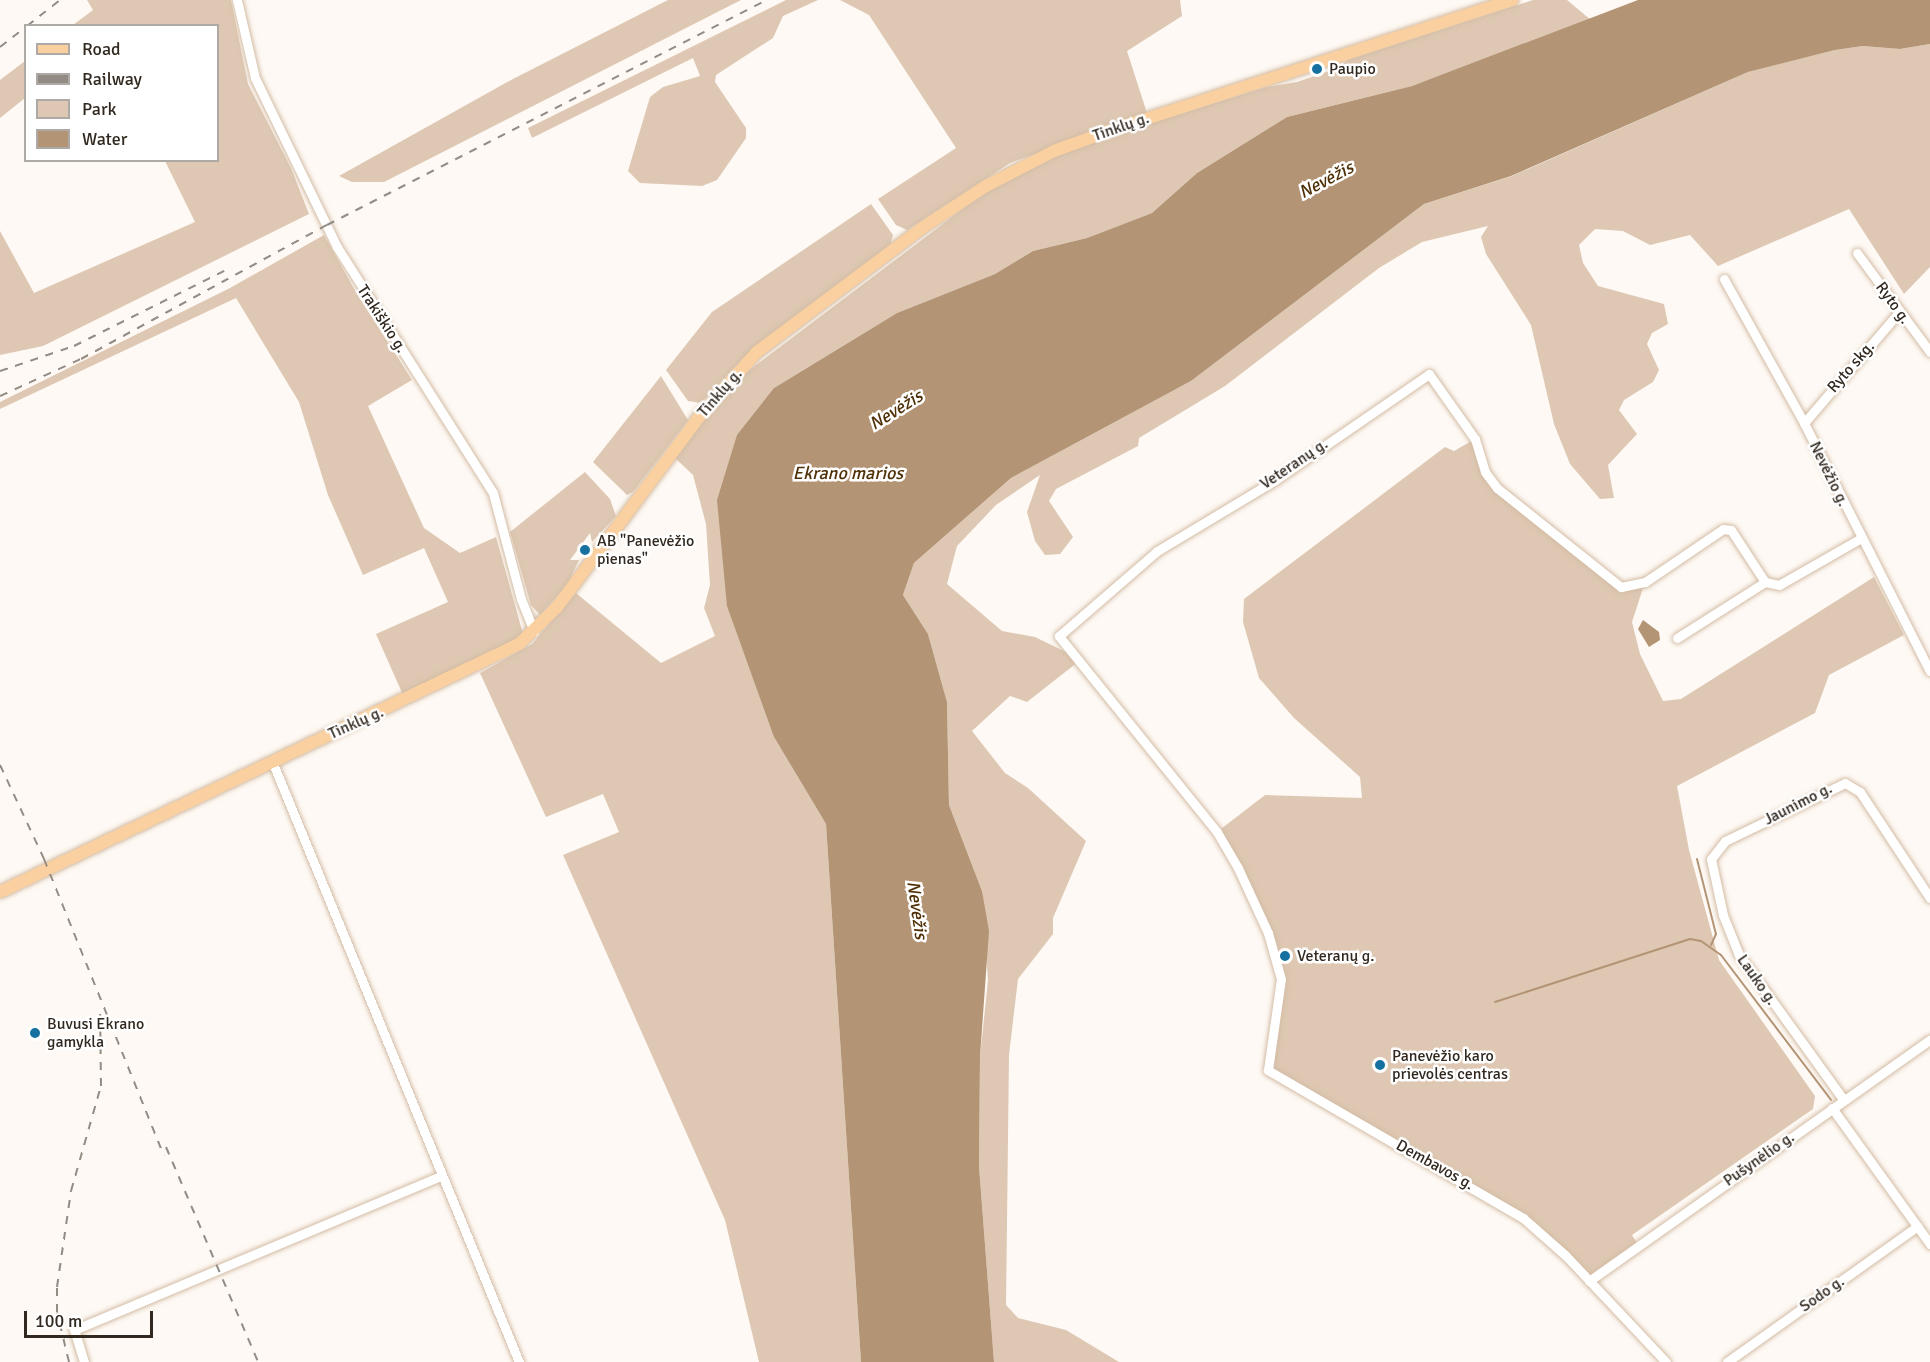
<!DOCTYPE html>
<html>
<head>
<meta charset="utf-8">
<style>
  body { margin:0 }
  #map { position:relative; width:1930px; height:1362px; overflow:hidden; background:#fef9f4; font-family:Signika,sans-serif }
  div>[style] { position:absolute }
  .green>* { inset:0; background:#dec8b3 }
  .water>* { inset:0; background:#b39475 }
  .stream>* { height:2px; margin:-1px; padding:0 1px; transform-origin:1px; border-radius:1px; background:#b39475 }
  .roads { filter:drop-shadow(0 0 2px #d3bca4) drop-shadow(0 0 2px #d3bca4) }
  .minor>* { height:9px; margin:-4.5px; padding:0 4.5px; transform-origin:4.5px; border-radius:4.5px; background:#fff }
  .major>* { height:12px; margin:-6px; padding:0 6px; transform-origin:6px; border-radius:6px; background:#fad0a0 }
  .rail>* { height:2px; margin-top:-1px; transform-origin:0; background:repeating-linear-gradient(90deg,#938c85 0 8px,transparent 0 16px) }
  .dots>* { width:16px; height:16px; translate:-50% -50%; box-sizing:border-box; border:3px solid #fff; border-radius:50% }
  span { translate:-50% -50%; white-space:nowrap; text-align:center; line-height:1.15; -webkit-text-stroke:5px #fff; paint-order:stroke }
  .poi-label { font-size:16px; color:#31281f }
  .left { translate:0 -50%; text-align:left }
  .street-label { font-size:16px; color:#31281f }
  .water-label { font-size:18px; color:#503006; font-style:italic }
  .legend { position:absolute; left:24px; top:24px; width:195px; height:138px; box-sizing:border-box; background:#fff; border:2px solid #ada9a5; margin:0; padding:8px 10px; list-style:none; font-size:18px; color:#31281f }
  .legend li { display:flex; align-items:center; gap:12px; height:30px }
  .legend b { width:30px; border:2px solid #ada9a5 }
  .scale { position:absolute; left:24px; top:1311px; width:129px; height:27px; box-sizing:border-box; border:3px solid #31281f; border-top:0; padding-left:8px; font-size:18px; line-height:21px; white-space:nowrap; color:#31281f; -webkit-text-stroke:4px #fff; paint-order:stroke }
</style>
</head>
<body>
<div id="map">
  <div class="green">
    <div style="clip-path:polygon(87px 0,231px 0,248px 84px,291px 168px,309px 214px,43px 346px,0 355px,0 231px,34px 293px,195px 222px,165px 161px,218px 160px,218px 26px,73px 25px,93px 10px)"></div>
    <div style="clip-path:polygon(668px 0,741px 0,384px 182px,352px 182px,339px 176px,511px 80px)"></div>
    <div style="clip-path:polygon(786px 0,818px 0,783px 16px,773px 38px,716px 75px,715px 82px,746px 128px,746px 138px,717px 180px,702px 186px,640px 183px,628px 171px,650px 97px,663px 87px,700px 76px,693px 58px,532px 138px,528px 128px)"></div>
    <div style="clip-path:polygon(840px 0,1180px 0,1182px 16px,1127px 51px,1147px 113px,1010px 163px,907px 230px,896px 225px,878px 199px,956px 148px,869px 15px)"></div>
    <div style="clip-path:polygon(1533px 0,1567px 0,1591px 20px,1412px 86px,1287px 117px,1197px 173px,1152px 213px,1087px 238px,1033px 251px,995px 274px,897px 313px,774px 388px,774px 737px,826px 824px,861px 1362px,759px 1362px,725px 1220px,563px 855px,619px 832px,603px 794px,546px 817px,480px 673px,532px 644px,576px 593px,661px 663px,715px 636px,704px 608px,710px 585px,706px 524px,693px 475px,674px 457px,735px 381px,980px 196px,1056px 156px,1129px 130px,1267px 87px,1297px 82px,1338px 68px,1348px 60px)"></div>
    <div style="clip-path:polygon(1930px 44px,1930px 267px,1904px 294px,1849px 209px,1718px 266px,1690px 235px,1650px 245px,1623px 231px,1595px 229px,1579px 245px,1583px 263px,1598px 286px,1664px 304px,1668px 324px,1652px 333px,1647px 344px,1659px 370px,1653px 382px,1624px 400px,1619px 410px,1637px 434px,1608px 465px,1614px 498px,1600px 499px,1570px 464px,1554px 424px,1531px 325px,1486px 254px,1481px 237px,1488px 226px,1422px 242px,1379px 268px,1225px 386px,1139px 438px,1138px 446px,1056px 489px,1049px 501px,1073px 537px,1060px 554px,1045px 555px,1035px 541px,1027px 512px,1040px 475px,996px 505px,957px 546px,947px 584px,1002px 631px,1035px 637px,1072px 655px,1078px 662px,1027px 702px,1010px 696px,972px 731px,1005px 773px,1028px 788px,1086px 841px,1053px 918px,1053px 934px,1018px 979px,1009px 1055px,1006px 1305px,1018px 1318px,1066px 1330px,1119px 1362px,994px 1362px,979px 1166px,980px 1057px,988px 980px,982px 891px,949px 805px,947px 702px,928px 634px,903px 595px,914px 563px,1011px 478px,1191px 381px,1424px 204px,1512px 176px,1748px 72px,1835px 50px,1863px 46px,1900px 49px)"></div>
    <div style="clip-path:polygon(25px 61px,25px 98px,0 118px,0 80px)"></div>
    <div style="clip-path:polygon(871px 204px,893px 235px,890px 246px,745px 356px,701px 403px,688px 401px,666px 370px,712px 312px)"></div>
    <div style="clip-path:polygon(324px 235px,357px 294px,412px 380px,368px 406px,424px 528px,460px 553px,496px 537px,523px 634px,504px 647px,403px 695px,376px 634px,448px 602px,424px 548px,363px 575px,328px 495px,299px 402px,236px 298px,0 409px,0 402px,230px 288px)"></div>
    <div style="clip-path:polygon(661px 376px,688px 420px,633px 492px,627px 495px,593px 462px)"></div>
    <div style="clip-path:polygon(1475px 439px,1485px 472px,1621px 587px,1645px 582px,1632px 622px,1640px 654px,1663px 701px,1681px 699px,1874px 577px,1904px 635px,1829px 675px,1815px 713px,1677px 786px,1689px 850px,1719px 960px,1815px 1096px,1813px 1109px,1632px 1235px,1637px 1243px,1589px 1281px,1543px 1235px,1268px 1070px,1281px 979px,1277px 957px,1217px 832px,1265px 795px,1362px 798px,1360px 777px,1294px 718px,1259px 678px,1243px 622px,1244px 599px,1445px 447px,1454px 451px)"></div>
    <div style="clip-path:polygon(585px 472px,610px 499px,616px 516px,592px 542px,590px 533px,570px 560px,579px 560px,567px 585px,540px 615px,531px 605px,510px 532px)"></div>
  </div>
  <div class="water">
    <div style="clip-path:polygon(1638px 0,1930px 0,1930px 44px,1900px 49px,1863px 46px,1835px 50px,1748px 72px,1511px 176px,1424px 204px,1191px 381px,1011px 478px,914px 563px,903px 595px,928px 634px,947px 702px,949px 805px,982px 891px,989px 931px,980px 1057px,979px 1166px,994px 1362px,861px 1362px,826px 824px,774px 737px,727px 606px,717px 500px,737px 435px,774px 388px,897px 313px,995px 274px,1033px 251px,1087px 238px,1152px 213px,1197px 173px,1287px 117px,1412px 86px)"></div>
    <div style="clip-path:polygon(1643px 620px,1659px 632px,1660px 640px,1649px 647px,1638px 629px)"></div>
  </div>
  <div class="stream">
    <div style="left:1697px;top:859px;width:77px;rotate:75.8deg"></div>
    <div style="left:1716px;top:934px;width:12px;rotate:114deg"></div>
    <div style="left:1495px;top:1002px;width:205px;rotate:-17.9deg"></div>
    <div style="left:1690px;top:939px;width:11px;rotate:10deg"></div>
    <div style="left:1701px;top:941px;width:24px;rotate:35deg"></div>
    <div style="left:1721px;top:955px;width:182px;rotate:52.8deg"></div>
  </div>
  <div class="roads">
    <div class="minor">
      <div style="left:237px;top:0;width:80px;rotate:77deg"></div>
      <div style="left:255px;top:78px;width:188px;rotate:64.1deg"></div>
      <div style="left:337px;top:247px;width:291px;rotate:57.6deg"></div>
      <div style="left:493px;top:493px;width:110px;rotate:75.2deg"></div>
      <div style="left:521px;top:599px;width:35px;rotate:68deg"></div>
      <div style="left:1857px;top:253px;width:123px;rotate:53.6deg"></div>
      <div style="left:1724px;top:279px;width:165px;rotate:60.9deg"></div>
      <div style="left:1804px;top:423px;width:278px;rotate:63.1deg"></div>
      <div style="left:1804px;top:423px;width:146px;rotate:-49.4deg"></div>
      <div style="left:1677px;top:638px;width:104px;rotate:-32.5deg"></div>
      <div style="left:272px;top:761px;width:650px;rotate:67.66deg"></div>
      <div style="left:1843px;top:1099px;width:178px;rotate:-125.8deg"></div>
      <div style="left:1739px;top:955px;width:43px;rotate:-111.8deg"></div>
      <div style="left:1723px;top:915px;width:57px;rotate:-102.1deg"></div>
      <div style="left:1711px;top:859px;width:23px;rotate:-52deg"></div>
      <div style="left:1725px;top:841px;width:133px;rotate:-25.8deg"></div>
      <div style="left:1845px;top:783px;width:17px;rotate:31deg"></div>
      <div style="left:1860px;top:792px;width:127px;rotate:56.6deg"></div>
      <div style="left:1832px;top:1108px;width:168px;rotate:54.2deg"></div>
      <div style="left:1589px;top:1281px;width:418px;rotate:-35.3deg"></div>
      <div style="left:84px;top:1362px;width:34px;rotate:-107deg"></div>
      <div style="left:74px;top:1330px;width:398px;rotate:-22.8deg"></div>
      <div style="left:1666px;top:1362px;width:147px;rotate:-133.3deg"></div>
      <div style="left:1565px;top:1255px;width:56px;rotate:-138.6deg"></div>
      <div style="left:1523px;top:1218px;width:295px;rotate:-149.9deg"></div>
      <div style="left:1268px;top:1070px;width:92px;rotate:-81.9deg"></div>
      <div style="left:1281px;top:979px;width:48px;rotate:-105.8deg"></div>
      <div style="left:1268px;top:933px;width:72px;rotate:-114.8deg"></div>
      <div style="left:1238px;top:868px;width:42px;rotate:-120.3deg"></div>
      <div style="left:1217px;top:832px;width:252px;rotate:-128.9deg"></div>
      <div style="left:1059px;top:636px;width:130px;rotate:-40.9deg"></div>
      <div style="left:1157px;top:551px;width:138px;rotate:-31deg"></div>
      <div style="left:1275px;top:480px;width:187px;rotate:-34.5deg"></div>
      <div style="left:1429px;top:374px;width:80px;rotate:54.7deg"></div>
      <div style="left:1475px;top:439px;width:34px;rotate:73deg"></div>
      <div style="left:1485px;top:472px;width:20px;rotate:53deg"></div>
      <div style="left:1497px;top:488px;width:159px;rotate:38.6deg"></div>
      <div style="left:1621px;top:587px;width:25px;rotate:-12deg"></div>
      <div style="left:1645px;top:582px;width:94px;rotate:-34.2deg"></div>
      <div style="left:1723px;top:529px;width:8px;rotate:7deg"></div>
      <div style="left:1731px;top:530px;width:62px;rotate:56.8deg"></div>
      <div style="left:1765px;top:582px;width:14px;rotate:12deg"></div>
      <div style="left:1779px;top:585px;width:95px;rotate:-29.8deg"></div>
      <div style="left:1727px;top:1362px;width:234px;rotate:-35.5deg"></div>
    </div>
    <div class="major">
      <div style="left:0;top:892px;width:575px;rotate:-25.54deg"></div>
      <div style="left:519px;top:644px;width:53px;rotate:-44.2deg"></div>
      <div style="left:557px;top:607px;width:237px;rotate:-53.2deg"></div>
      <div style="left:699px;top:417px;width:87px;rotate:-48.3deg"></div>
      <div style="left:757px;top:352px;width:206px;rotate:-36.9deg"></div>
      <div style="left:922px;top:228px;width:77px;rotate:-33.3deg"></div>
      <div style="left:986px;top:186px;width:76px;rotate:-27.2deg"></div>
      <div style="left:1054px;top:151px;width:59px;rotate:-20deg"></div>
      <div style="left:1109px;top:131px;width:424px;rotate:-18deg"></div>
    </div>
  </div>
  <div class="rail">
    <div style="left:27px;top:26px;width:42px;rotate:-38.2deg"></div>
    <div style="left:0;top:47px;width:33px;rotate:-38deg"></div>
    <div style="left:0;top:371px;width:78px;rotate:-18.7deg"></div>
    <div style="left:74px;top:346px;width:168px;rotate:-26.6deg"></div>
    <div style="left:0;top:396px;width:89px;rotate:-24.6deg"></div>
    <div style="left:81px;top:359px;width:280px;rotate:-28.6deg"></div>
    <div style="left:327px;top:225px;width:493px;rotate:-27.1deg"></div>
    <div style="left:0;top:765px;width:104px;rotate:64.9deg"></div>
    <div style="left:44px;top:859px;width:320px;rotate:68deg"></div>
    <div style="left:166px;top:1147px;width:234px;rotate:66.8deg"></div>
    <div style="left:69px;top:1362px;width:51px;rotate:-103.5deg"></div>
    <div style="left:57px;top:1312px;width:25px;rotate:-90deg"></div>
    <div style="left:57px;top:1287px;width:97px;rotate:-81.7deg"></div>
    <div style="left:71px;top:1191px;width:109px;rotate:-74.1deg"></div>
    <div style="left:101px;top:1086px;width:80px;rotate:-90.7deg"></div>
  </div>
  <div class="dots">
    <div style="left:1317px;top:69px;background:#1671a0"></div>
    <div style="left:585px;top:550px;background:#1671a0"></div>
    <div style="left:1285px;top:956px;background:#1671a0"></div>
    <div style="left:35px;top:1033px;background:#1671a0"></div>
    <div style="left:1380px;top:1065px;background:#1671a0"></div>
  </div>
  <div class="poi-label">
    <span class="left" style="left:1329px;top:69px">Paupio</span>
    <span class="left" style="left:597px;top:550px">AB "Panevėžio<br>pienas"</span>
    <span class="left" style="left:1297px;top:956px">Veteranų g.</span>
    <span class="left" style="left:47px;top:1033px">Buvusi Ekrano<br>gamykla</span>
    <span class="left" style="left:1392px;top:1065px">Panevėžio karo<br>prievolės centras</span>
  </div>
  <div class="street-label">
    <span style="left:1121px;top:127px;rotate:-19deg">Tinklų g.</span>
    <span style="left:1893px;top:303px;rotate:54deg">Ryto g.</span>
    <span style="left:382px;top:319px;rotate:57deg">Trakiškio g.</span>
    <span style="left:1851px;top:367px;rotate:-49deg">Ryto skg.</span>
    <span style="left:720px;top:393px;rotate:-49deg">Tinklų g.</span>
    <span style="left:1294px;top:464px;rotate:-34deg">Veteranų g.</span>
    <span style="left:1829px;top:474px;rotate:64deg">Nevėžio g.</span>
    <span style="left:356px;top:723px;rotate:-24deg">Tinklų g.</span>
    <span style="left:1798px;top:804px;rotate:-27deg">Jaunimo g.</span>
    <span style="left:1757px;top:980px;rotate:55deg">Lauko g.</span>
    <span style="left:1759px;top:1159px;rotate:-35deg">Pušynėlio g.</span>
    <span style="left:1435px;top:1165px;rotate:29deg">Dembavos g.</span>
    <span style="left:1822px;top:1294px;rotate:-35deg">Sodo g.</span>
  </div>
  <div class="water-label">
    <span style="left:1326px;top:180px;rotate:-28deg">Nevėžis</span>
    <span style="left:896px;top:410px;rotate:-32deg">Nevėžis</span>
    <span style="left:848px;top:473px">Ekrano marios</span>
    <span style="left:917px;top:910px;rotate:82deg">Nevėžis</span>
  </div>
  <ul class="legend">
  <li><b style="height:8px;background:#fad0a0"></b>Road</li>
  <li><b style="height:8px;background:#938c85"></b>Railway</li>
  <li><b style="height:16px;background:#dec8b3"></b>Park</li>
  <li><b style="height:16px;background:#b39475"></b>Water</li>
  </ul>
  <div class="scale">100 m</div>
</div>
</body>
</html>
